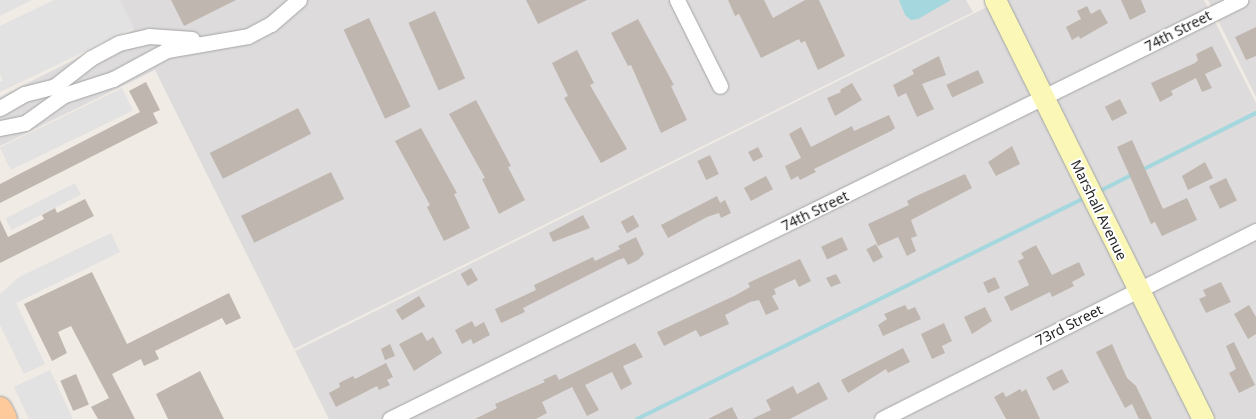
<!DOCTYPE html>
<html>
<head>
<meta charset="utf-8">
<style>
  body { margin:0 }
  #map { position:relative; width:1256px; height:419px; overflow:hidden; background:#f0ebe4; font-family:"Noto Sans",sans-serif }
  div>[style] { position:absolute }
  .residential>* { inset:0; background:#dddbdb }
  .parking>* { inset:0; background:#e2e2e2; transform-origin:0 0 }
  .water>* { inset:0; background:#a4d7de }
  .stream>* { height:4px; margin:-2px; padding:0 2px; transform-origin:2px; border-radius:2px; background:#a4d7de }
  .building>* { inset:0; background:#c0b6b0; transform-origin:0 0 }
  .roads { filter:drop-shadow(0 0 1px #a5a5a5) drop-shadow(0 0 1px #a5a5a5) }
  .street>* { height:15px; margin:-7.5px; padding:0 7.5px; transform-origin:7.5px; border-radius:7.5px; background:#fff }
  .secondary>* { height:21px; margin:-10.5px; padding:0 10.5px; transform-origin:10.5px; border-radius:10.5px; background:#fbf8b7 }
  .primary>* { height:24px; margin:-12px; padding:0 12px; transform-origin:12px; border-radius:12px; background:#feca9b }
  span { translate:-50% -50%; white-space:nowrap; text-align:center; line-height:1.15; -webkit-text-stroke:4px #fff; paint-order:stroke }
  .street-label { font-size:14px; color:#1e1e1e }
</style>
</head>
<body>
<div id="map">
  <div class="residential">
    <div style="clip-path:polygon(119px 0,966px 0,973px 12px,294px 349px,155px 70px,0 146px,0 97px,133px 30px)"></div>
    <div style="clip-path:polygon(1001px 0,1204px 0,1256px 103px,1256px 419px,329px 419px,295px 351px)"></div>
    <div style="clip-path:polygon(1208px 0,1256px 0,1256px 97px)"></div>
  </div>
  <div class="parking">
    <div style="clip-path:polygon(0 0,32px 0,0 16px)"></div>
    <div style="clip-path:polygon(54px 0,120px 0,134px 28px,0 92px,0 82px,3px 81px,0 74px,0 26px)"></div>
    <div style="left:122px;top:88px;width:25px;height:136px;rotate:64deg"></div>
    <div style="left:75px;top:183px;width:13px;height:78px;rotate:63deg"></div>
    <div style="clip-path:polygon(111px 233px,120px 252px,16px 303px,45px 364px,24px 374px,0 325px,0 294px,19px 277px)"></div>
    <div style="clip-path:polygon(50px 370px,73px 419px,29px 419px,14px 387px)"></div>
  </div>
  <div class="water">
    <div style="clip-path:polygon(899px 0,951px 0,918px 19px,911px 20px,905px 15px)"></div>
  </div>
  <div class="stream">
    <div style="left:1142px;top:170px;width:127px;rotate:-26.6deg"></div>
    <div style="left:1100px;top:191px;width:38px;rotate:-27deg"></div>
    <div style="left:637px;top:419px;width:495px;rotate:-26.3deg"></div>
  </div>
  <div class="building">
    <div style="clip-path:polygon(171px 0,236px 0,184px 26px)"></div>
    <div style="clip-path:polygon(526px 0,587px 0,538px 24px)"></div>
    <div style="clip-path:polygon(728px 0,764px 0,773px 18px,805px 0,819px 0,845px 56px,818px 70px,805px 41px,801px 43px,799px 39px,761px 58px,739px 14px,735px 16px)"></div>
    <div style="clip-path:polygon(1121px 0,1141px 0,1146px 12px,1130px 20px)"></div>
    <div style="clip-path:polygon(1087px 6px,1091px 14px,1100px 9px,1108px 23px,1080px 39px,1079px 36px,1072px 40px,1066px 27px,1081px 19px,1077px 11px)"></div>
    <div style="left:435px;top:11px;width:74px;height:29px;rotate:66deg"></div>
    <div style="left:369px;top:18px;width:98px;height:28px;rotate:65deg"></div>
    <div style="clip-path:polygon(638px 19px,674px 85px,671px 86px,687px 120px,661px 133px,631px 65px,628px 66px,611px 33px)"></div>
    <div style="clip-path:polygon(1256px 27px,1256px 56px,1246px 60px,1235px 37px)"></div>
    <div style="clip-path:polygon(1212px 46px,1222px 66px,1205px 74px,1212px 88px,1202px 92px,1196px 78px,1171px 91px,1173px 95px,1160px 102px,1151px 83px,1195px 63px,1198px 60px,1196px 54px)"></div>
    <div style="clip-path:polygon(577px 50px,594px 83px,590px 85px,627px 149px,601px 163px,564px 98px,568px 96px,552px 63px)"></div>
    <div style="clip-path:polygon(939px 56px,946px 75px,922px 84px,934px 109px,917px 117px,906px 93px,898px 97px,893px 85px,914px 74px,912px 70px)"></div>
    <div style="left:978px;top:70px;width:14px;height:35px;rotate:65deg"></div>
    <div style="clip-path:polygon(146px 82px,160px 110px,153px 113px,158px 123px,0 203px,0 184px,140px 112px,129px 91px)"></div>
    <div style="clip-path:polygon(852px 83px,862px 100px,835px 116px,827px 98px,841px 92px,840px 90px)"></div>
    <div style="left:1120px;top:99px;width:16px;height:17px;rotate:63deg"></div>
    <div style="clip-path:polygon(476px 100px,511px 166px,508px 167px,525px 200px,499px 214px,482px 179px,485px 178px,449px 114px)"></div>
    <div style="left:298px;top:108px;width:29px;height:99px;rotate:63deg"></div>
    <div style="clip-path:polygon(889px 115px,895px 128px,891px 131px,814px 169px,816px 172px,800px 180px,798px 176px,791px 180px,785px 166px,801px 158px,789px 134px,801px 127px,811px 147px,852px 126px,854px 131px)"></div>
    <div style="clip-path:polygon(421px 128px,457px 193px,454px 194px,470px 228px,444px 241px,427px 207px,430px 205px,395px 141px)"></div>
    <div style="clip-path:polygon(1132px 140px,1163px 209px,1187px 198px,1197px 220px,1162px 236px,1155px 222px,1151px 224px,1117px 147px)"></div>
    <div style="clip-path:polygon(1012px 146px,1020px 164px,996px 176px,988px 162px)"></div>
    <div style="left:758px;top:147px;width:11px;height:11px;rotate:63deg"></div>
    <div style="left:710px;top:155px;width:21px;height:14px;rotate:65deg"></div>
    <div style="clip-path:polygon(1205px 162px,1213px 178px,1188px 190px,1182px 176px)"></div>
    <div style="left:331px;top:172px;width:30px;height:100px;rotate:64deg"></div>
    <div style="clip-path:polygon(965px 174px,972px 188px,911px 220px,917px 236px,911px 238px,916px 251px,907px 256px,898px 237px,878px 246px,868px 224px,909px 205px,907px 201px,914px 197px)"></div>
    <div style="left:766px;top:176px;width:15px;height:25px;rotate:62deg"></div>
    <div style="left:1226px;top:178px;width:25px;height:19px;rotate:64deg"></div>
    <div style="clip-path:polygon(717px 196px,720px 203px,725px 200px,731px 213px,721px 218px,719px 213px,707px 217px,668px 238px,661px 225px)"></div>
    <div style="clip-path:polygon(85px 199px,94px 216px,0 263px,0 220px,8px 237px,44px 219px,42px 215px,55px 208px,57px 213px)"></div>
    <div style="clip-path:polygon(583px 215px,590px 228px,553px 242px,549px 233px)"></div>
    <div style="left:633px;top:215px;width:13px;height:14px;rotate:61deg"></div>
    <div style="clip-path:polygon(636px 237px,644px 254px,638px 260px,628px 265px,624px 258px,618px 260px,523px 308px,525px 312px,501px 323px,495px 309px,536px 290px,534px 285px,593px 257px,595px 261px,614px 252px,620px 249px,618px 246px)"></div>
    <div style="left:842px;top:237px;width:14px;height:23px;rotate:65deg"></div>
    <div style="left:876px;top:244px;width:15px;height:11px;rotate:62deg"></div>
    <div style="clip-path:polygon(1036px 245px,1052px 275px,1079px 262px,1085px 275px,1072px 282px,1074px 286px,1052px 297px,1050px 292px,1011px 311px,1004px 297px,1029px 285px,1018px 261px,1024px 258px,1021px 253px)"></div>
    <div style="clip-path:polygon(800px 259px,811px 281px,799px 287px,795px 279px,774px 289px,776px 294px,772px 296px,779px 309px,766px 315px,759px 300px,750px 302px,725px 315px,729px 324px,700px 337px,696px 330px,664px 346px,657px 332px,736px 295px,750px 287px,748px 283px)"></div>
    <div style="left:471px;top:268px;width:14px;height:12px;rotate:60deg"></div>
    <div style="clip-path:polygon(92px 272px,127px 344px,229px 293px,241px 318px,226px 325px,222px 318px,155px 351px,159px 359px,144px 366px,141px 359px,112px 374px,135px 419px,98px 419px,91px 407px,109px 398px,71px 326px,58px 332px,67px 353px,52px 361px,24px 304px)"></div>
    <div style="clip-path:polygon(836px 274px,841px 283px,831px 287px,826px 278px)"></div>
    <div style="left:995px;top:277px;width:12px;height:13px;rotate:66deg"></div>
    <div style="clip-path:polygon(1221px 282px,1231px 302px,1206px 313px,1199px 299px,1206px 296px,1203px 290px)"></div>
    <div style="left:419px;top:296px;width:12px;height:27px;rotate:59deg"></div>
    <div style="clip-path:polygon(905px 305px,908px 310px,915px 307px,921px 319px,883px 336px,878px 325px,887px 319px,884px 314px)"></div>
    <div style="clip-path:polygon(1249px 305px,1256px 317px,1256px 334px,1248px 339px,1234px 314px)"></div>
    <div style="clip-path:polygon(985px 307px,992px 321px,972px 334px,964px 317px)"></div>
    <div style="clip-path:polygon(472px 321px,475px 327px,484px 322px,490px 335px,473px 344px,471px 339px,462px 344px,455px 330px)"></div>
    <div style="clip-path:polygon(944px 323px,952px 341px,942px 346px,945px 353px,932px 359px,921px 334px)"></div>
    <div style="clip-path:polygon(422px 332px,427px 341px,433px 337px,435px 340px,442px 353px,414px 371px,399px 344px)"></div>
    <div style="clip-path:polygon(1234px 342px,1255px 385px,1239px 393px,1229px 373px,1236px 369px,1226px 346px)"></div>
    <div style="clip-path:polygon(635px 343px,643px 357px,623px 366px,632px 384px,621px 390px,612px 372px,585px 385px,599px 410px,587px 416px,572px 387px,542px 402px,547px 413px,536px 419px,475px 419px,497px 408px,495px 404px,545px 382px,543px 380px,556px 374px,559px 380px)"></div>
    <div style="clip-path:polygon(390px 344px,395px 356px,385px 360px,381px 349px)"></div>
    <div style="clip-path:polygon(1112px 344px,1127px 378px,1136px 386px,1152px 419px,1139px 419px,1132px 404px,1125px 408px,1104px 368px,1096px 352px)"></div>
    <div style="clip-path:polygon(903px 348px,910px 362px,888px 373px,886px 369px,848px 393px,841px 380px)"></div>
    <div style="clip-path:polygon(386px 363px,393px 377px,387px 380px,390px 385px,379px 390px,377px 386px,336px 407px,329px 393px,340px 387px,339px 383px,353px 376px,355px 379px)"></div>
    <div style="left:1062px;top:369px;width:15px;height:18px;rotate:62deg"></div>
    <div style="clip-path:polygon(200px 371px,224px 419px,168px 419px,156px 394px)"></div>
    <div style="left:76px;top:374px;width:33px;height:17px;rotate:67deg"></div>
    <div style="clip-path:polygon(819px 382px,828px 399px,790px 419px,752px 419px,771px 410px,766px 400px,793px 386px,797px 394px)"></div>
    <div style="clip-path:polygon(1020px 389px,1022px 392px,1026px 389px,1040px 419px,1006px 419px,994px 397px,1003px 392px,1006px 397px)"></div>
    <div style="clip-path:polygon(732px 407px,738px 419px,708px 419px)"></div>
  </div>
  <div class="roads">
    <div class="street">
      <div style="left:677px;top:0;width:96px;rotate:63.4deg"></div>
      <div style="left:0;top:108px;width:28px;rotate:-30deg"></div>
      <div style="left:24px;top:94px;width:32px;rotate:-14deg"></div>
      <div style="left:55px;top:86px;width:46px;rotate:-37.9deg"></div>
      <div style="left:91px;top:58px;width:32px;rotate:-28deg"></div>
      <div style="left:119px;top:43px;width:31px;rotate:-13deg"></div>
      <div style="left:149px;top:36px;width:43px;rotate:4deg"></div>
      <div style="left:0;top:128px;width:25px;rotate:-11deg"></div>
      <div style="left:25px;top:123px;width:48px;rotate:-35.7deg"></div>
      <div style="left:64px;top:95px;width:52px;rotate:-18.1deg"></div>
      <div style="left:113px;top:79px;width:61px;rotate:-28.2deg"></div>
      <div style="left:167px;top:50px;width:82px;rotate:-9.8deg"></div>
      <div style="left:248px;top:36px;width:26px;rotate:-28deg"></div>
      <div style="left:271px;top:24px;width:37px;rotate:-41deg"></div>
      <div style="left:390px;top:419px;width:948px;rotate:-26.24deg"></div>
      <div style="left:882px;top:419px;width:419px;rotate:-26.7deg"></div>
    </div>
    <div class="secondary">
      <div style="left:995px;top:0;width:468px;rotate:63.6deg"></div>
    </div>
    <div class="primary">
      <div style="left:0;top:409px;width:11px;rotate:63deg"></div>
    </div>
  </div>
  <div class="street-label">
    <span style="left:1178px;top:31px;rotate:-27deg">74th Street</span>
    <span style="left:1099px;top:210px;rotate:64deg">Marshall Avenue</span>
    <span style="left:815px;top:211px;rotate:-26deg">74th Street</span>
    <span style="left:1069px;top:325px;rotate:-27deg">73rd Street</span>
  </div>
</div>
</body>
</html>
